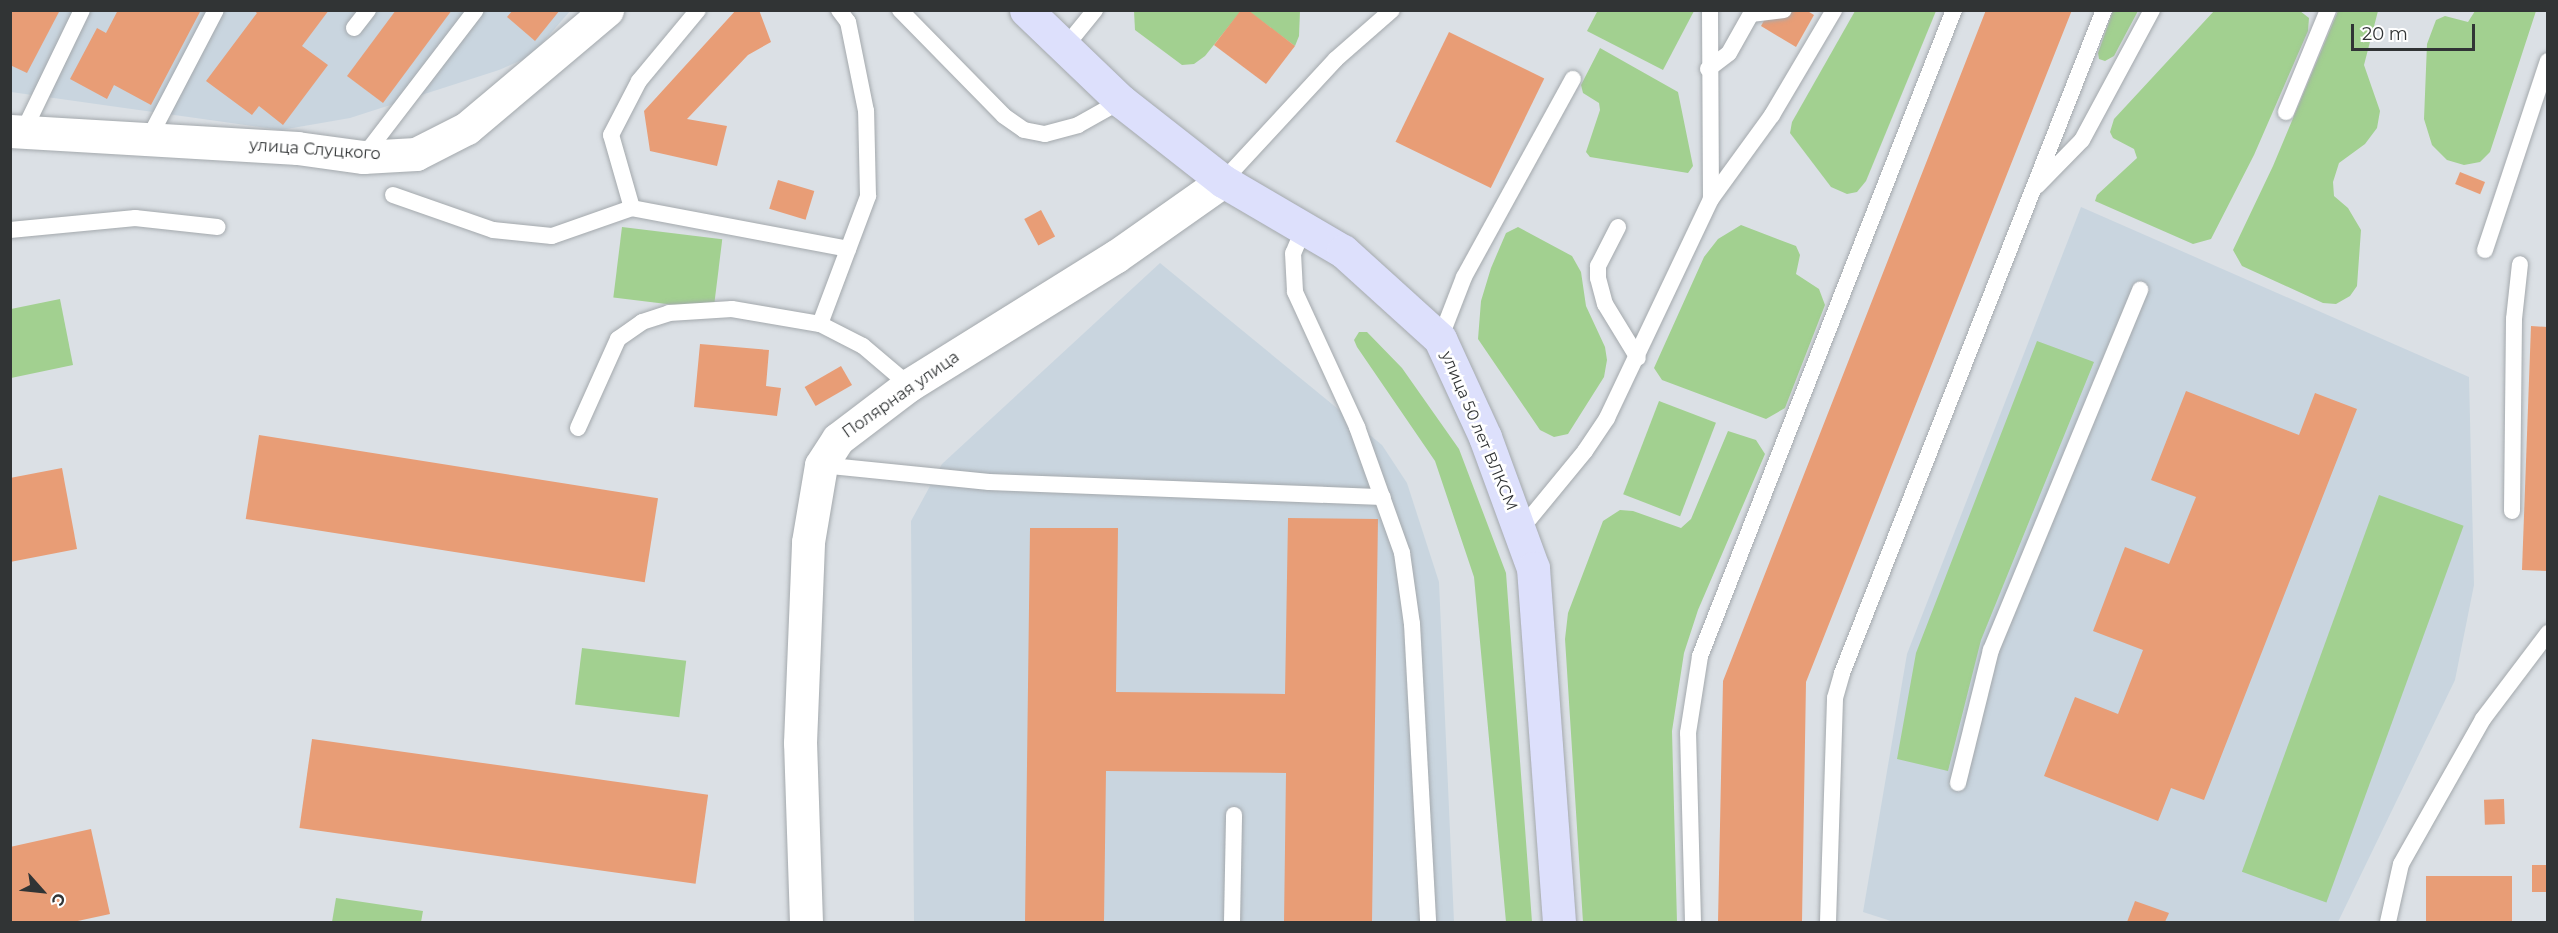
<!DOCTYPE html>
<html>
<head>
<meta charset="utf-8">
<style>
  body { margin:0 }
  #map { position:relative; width:2558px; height:933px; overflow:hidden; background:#dbe0e5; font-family:Montserrat,sans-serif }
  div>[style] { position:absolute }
  .built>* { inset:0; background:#c9d5df }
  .green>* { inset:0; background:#a2d090; transform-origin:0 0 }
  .building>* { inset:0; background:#e89d76; transform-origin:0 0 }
  .roads { filter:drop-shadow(0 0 2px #a4a9ad) drop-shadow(0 0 2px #a4a9ad) }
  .service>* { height:16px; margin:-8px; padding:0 8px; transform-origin:8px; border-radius:8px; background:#fff }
  .minor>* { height:33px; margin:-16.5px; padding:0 16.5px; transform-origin:16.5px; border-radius:16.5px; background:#fff }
  .secondary>* { height:33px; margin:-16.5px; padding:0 16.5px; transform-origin:16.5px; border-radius:16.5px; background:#dde0fc }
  span { translate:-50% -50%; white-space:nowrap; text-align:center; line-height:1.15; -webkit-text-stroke:5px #fff; paint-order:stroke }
  .street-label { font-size:16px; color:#313435 }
  .frame { position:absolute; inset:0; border:12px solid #313435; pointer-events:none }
  .north { position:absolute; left:12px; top:861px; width:60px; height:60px; -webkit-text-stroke:4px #fff; paint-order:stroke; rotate:117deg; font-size:16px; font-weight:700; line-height:24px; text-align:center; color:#313435 }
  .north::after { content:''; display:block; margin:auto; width:21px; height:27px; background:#313435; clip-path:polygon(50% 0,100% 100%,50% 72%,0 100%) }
  .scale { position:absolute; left:2351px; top:24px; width:124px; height:27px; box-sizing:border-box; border:3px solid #313435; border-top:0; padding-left:8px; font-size:18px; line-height:21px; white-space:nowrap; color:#313435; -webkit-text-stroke:4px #fff; paint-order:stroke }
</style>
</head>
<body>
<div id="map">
  <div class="built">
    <div style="clip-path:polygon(11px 11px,570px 11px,531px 56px,499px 70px,350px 118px,281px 130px,11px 92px)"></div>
    <div style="clip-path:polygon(2081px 207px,2469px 377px,2474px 585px,2455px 680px,2338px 922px,1894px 922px,1863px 912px,1907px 654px)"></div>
    <div style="clip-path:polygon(1160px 263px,1382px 445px,1407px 483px,1439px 582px,1454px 922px,914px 922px,911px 521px,942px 464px)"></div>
  </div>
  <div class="green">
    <div style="clip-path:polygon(1598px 10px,1694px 10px,1694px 11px,1663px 70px,1587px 31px)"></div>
    <div style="clip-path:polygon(1134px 11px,1241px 11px,1205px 56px,1194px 64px,1182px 65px,1135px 30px)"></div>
    <div style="clip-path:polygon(1248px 11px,1300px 11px,1299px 36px,1295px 46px)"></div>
    <div style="clip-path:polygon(1855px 11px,1936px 11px,1866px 181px,1857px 192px,1847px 194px,1831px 187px,1790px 133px,1792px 122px)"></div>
    <div style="clip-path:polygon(2113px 11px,2138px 11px,2114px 56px,2105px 61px,2099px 59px,2098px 53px)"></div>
    <div style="clip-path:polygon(2214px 11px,2300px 11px,2309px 18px,2308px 31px,2254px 155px,2211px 239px,2193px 244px,2095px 201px,2097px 195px,2137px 158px,2134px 149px,2113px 138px,2110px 132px,2114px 119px)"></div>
    <div style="clip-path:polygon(2338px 11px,2378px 11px,2364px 65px,2380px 111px,2377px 128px,2365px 144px,2339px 163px,2333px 182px,2334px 196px,2348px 208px,2361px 230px,2357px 286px,2350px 296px,2336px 304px,2323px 303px,2242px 266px,2233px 250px,2273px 166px)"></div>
    <div style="clip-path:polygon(2475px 11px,2536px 11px,2490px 152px,2480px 162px,2464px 165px,2447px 160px,2432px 145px,2424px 119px,2427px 44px,2436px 20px,2445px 16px,2468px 22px)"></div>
    <div style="clip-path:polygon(1600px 48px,1678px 92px,1693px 166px,1688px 173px,1590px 157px,1586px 152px,1600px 110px,1599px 103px,1583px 93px,1581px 85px)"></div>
    <div style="clip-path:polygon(1741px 225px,1796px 246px,1800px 255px,1796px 274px,1819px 289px,1825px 305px,1785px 408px,1766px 419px,1662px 380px,1654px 368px,1704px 257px,1718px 239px)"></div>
    <div style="left:622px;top:227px;width:101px;height:71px;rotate:7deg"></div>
    <div style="clip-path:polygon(1518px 227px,1572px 256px,1581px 272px,1586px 306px,1605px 347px,1607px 360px,1604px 377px,1568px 434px,1554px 437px,1540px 430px,1478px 339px,1481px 301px,1491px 268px,1506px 233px)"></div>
    <div style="clip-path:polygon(60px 299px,73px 365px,11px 378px,11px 309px)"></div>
    <div style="clip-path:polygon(1359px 332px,1367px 332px,1402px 368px,1459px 449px,1506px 573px,1532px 922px,1506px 922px,1474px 577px,1435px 461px,1357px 347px,1354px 340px)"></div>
    <div style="clip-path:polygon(2037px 341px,2094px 362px,1981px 640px,1948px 771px,1897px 759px,1916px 653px)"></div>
    <div style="left:1659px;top:401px;width:61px;height:100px;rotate:21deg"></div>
    <div style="clip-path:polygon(1728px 431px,1756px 440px,1765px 454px,1698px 610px,1684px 653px,1672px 731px,1677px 922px,1583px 922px,1565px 639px,1568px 613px,1603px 521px,1620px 510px,1633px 511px,1681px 528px,1691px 519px)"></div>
    <div style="left:2379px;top:495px;width:90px;height:401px;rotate:20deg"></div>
    <div style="left:582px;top:648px;width:105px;height:57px;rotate:7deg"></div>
    <div style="clip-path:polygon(336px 898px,423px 911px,421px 922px,332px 922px)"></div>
  </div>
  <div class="building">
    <div style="clip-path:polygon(10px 10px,60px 10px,27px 73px,10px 65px)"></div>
    <div style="clip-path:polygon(118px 10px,201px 10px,151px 105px,114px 85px,107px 99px,70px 79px,97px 28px,106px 33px)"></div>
    <div style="clip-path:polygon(253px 10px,329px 10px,302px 46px,328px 65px,283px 125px,259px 106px,252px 115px,206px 81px,257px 13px)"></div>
    <div style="clip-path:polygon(396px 10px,452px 10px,383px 103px,347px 76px)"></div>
    <div style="clip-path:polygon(513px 10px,560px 10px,535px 41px,507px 17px)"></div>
    <div style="clip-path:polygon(736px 10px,759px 10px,771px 42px,748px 55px,687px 119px,727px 126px,717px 166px,650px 151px,644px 111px)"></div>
    <div style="clip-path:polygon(1241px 10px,1248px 10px,1295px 46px,1266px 84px,1214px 45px)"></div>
    <div style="clip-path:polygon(1770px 10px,1806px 10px,1814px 15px,1796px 47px,1761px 26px)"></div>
    <div style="clip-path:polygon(1986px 10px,2072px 10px,1806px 682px,1802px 922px,1718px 922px,1723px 681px)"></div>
    <div style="left:1449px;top:32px;width:106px;height:122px;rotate:26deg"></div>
    <div style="left:2460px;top:172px;width:27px;height:13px;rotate:22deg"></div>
    <div style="left:778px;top:180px;width:38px;height:30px;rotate:17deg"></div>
    <div style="left:1041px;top:210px;width:30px;height:19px;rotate:62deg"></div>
    <div style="clip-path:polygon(2531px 326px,2548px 327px,2548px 571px,2522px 570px)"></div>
    <div style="clip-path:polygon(700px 344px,769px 350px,766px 386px,781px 388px,777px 416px,694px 407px)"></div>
    <div style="left:841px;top:366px;width:22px;height:42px;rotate:60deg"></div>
    <div style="clip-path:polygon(2186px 391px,2299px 435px,2315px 393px,2357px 409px,2204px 800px,2171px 788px,2158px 821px,2044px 776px,2075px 697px,2118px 714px,2143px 650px,2093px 631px,2125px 547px,2169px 564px,2196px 497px,2151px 480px)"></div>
    <div style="left:259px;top:435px;width:404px;height:85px;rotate:9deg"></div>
    <div style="clip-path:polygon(62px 468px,77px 549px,10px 562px,10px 478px)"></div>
    <div style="clip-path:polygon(1288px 518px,1378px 519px,1372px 922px,1284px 922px,1286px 773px,1106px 771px,1104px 922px,1025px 922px,1030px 528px,1118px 528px,1116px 692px,1285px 694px)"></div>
    <div style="left:312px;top:739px;width:400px;height:90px;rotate:8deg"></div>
    <div style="left:2504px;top:799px;width:25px;height:20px;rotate:88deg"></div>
    <div style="clip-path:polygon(91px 829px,110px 914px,73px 922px,10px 922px,10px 847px)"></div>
    <div style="left:2532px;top:865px;width:16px;height:27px"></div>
    <div style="left:2426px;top:876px;width:86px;height:46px"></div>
    <div style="clip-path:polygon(2135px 901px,2169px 913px,2165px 922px,2127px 922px)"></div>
  </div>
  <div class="roads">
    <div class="service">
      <div style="left:900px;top:10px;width:148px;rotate:45.5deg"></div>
      <div style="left:1004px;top:116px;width:24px;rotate:35deg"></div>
      <div style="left:1024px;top:130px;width:21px;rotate:11deg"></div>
      <div style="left:1045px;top:134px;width:34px;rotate:-15deg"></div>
      <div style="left:1078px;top:125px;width:49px;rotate:-29.2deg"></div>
      <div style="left:1710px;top:10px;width:189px;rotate:89.7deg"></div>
      <div style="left:354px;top:28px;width:23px;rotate:-52deg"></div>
      <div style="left:1065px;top:47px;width:48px;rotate:-51deg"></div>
      <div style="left:1708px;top:69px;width:26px;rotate:-37deg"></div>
      <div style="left:1729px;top:53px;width:45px;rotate:-60.6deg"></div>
      <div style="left:1751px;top:14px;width:33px;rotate:-7deg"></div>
      <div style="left:2286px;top:112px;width:110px;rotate:-67.6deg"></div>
      <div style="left:18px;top:126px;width:7px;rotate:34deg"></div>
      <div style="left:24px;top:130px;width:133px;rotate:-64.2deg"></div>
      <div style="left:149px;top:138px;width:144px;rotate:-62.4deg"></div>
      <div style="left:363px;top:157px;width:185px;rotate:-52.5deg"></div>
      <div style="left:1223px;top:181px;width:166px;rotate:-47.2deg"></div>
      <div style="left:1336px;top:59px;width:74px;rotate:-41.2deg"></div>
      <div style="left:2037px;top:186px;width:64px;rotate:-45.6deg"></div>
      <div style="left:2082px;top:140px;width:148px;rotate:-61.7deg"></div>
      <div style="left:393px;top:195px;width:106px;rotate:19.3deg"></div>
      <div style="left:493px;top:230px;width:59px;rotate:5.8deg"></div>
      <div style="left:552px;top:236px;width:85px;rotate:-19.3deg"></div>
      <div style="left:632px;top:208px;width:76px;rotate:-106deg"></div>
      <div style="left:611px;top:135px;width:61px;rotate:-62.6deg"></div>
      <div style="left:639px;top:81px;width:92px;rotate:-50.3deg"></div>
      <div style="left:632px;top:208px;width:220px;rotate:10.7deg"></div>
      <div style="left:1618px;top:227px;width:44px;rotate:117.1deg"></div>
      <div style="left:1598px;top:266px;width:12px;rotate:90deg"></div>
      <div style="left:1598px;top:278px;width:27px;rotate:75deg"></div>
      <div style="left:1605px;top:304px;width:63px;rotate:58.6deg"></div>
      <div style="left:10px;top:230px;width:126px;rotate:-5.5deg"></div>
      <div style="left:135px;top:218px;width:83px;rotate:6.2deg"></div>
      <div style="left:1303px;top:230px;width:25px;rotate:113deg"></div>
      <div style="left:1293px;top:253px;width:39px;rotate:87deg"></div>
      <div style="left:1295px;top:292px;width:149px;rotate:65.3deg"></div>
      <div style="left:1357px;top:427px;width:134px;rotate:70.3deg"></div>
      <div style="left:1402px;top:553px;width:72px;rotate:82deg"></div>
      <div style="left:1412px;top:624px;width:298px;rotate:86.9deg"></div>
      <div style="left:2485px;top:250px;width:199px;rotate:-71.6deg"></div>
      <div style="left:820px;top:324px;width:137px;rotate:-69.4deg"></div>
      <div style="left:868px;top:196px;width:85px;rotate:-91.3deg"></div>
      <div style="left:866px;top:111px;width:91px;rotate:-101.4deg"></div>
      <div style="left:848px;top:22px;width:15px;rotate:-127deg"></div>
      <div style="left:1440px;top:339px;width:66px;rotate:-68.8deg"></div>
      <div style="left:1464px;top:277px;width:226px;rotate:-61.2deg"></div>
      <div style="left:578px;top:428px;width:98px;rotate:-65.8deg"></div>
      <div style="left:618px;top:339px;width:29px;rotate:-35deg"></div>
      <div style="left:642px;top:322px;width:28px;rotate:-18deg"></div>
      <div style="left:669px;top:313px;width:63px;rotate:-3.6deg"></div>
      <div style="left:732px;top:309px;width:89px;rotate:9.7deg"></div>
      <div style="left:820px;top:324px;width:48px;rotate:27.1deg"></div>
      <div style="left:863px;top:346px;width:60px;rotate:40.3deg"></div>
      <div style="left:821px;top:465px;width:169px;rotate:5.8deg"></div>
      <div style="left:989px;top:482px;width:394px;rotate:2.2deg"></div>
      <div style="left:2512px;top:511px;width:192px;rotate:-89.4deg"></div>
      <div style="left:2514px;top:319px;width:55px;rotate:-83.8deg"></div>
      <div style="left:1521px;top:529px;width:101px;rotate:-50.6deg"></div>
      <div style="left:1585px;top:451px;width:40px;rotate:-56deg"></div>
      <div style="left:1607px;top:418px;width:242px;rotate:-64.6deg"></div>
      <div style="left:1711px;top:199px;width:104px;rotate:-54deg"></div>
      <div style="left:1772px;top:115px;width:122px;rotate:-59.4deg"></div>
      <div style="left:1958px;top:783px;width:137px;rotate:-76.1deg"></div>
      <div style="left:1991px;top:650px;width:390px;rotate:-67.5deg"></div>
      <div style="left:1232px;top:922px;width:107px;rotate:-88.9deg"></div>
      <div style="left:1693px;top:922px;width:189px;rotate:-91.5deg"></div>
      <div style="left:1688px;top:733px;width:78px;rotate:-81.1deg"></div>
      <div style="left:1700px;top:656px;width:694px;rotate:-68.54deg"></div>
      <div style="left:1828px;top:922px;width:224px;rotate:-88.2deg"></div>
      <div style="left:1835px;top:698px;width:26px;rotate:-74deg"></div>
      <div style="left:1842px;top:673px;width:713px;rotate:-68.44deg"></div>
      <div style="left:2388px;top:922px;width:59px;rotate:-77.4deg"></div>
      <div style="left:2401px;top:864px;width:167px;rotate:-60.5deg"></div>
      <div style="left:2483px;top:719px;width:108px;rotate:-52.9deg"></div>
    </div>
    <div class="minor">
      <div style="left:10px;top:131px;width:288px;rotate:3.4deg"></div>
      <div style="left:297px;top:148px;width:67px;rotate:7.8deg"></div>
      <div style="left:363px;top:157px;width:53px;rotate:-3.2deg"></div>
      <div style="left:416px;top:154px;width:57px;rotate:-27deg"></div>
      <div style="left:467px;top:128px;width:183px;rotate:-40.1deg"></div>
      <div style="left:806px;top:922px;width:179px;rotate:-91.9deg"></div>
      <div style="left:800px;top:743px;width:201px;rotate:-87.7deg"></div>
      <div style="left:808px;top:542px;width:78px;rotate:-80.4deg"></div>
      <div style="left:821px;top:465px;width:31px;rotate:-57deg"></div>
      <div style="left:838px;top:439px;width:89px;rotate:-37.3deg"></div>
      <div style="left:909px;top:385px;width:243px;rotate:-31.9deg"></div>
      <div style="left:1115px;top:257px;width:132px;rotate:-35.1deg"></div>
    </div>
    <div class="secondary">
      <div style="left:1026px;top:10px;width:132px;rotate:43.8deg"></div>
      <div style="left:1121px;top:101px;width:130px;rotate:38.1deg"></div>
      <div style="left:1223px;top:181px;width:139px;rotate:30.3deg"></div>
      <div style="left:1343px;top:251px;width:131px;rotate:42.2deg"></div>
      <div style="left:1440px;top:339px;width:108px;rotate:65.3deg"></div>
      <div style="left:1485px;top:437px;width:140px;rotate:69.9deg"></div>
      <div style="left:1533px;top:568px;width:355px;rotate:85.8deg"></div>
    </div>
  </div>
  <div class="street-label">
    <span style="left:315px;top:150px;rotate:4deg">улица Слуцкого</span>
    <span style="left:901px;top:395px;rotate:-35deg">Полярная улица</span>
    <span style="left:1479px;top:431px;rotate:67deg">улица 50 лет ВЛКСМ</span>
  </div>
  <div class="frame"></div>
  <div class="north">С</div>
  <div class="scale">20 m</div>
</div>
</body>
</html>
